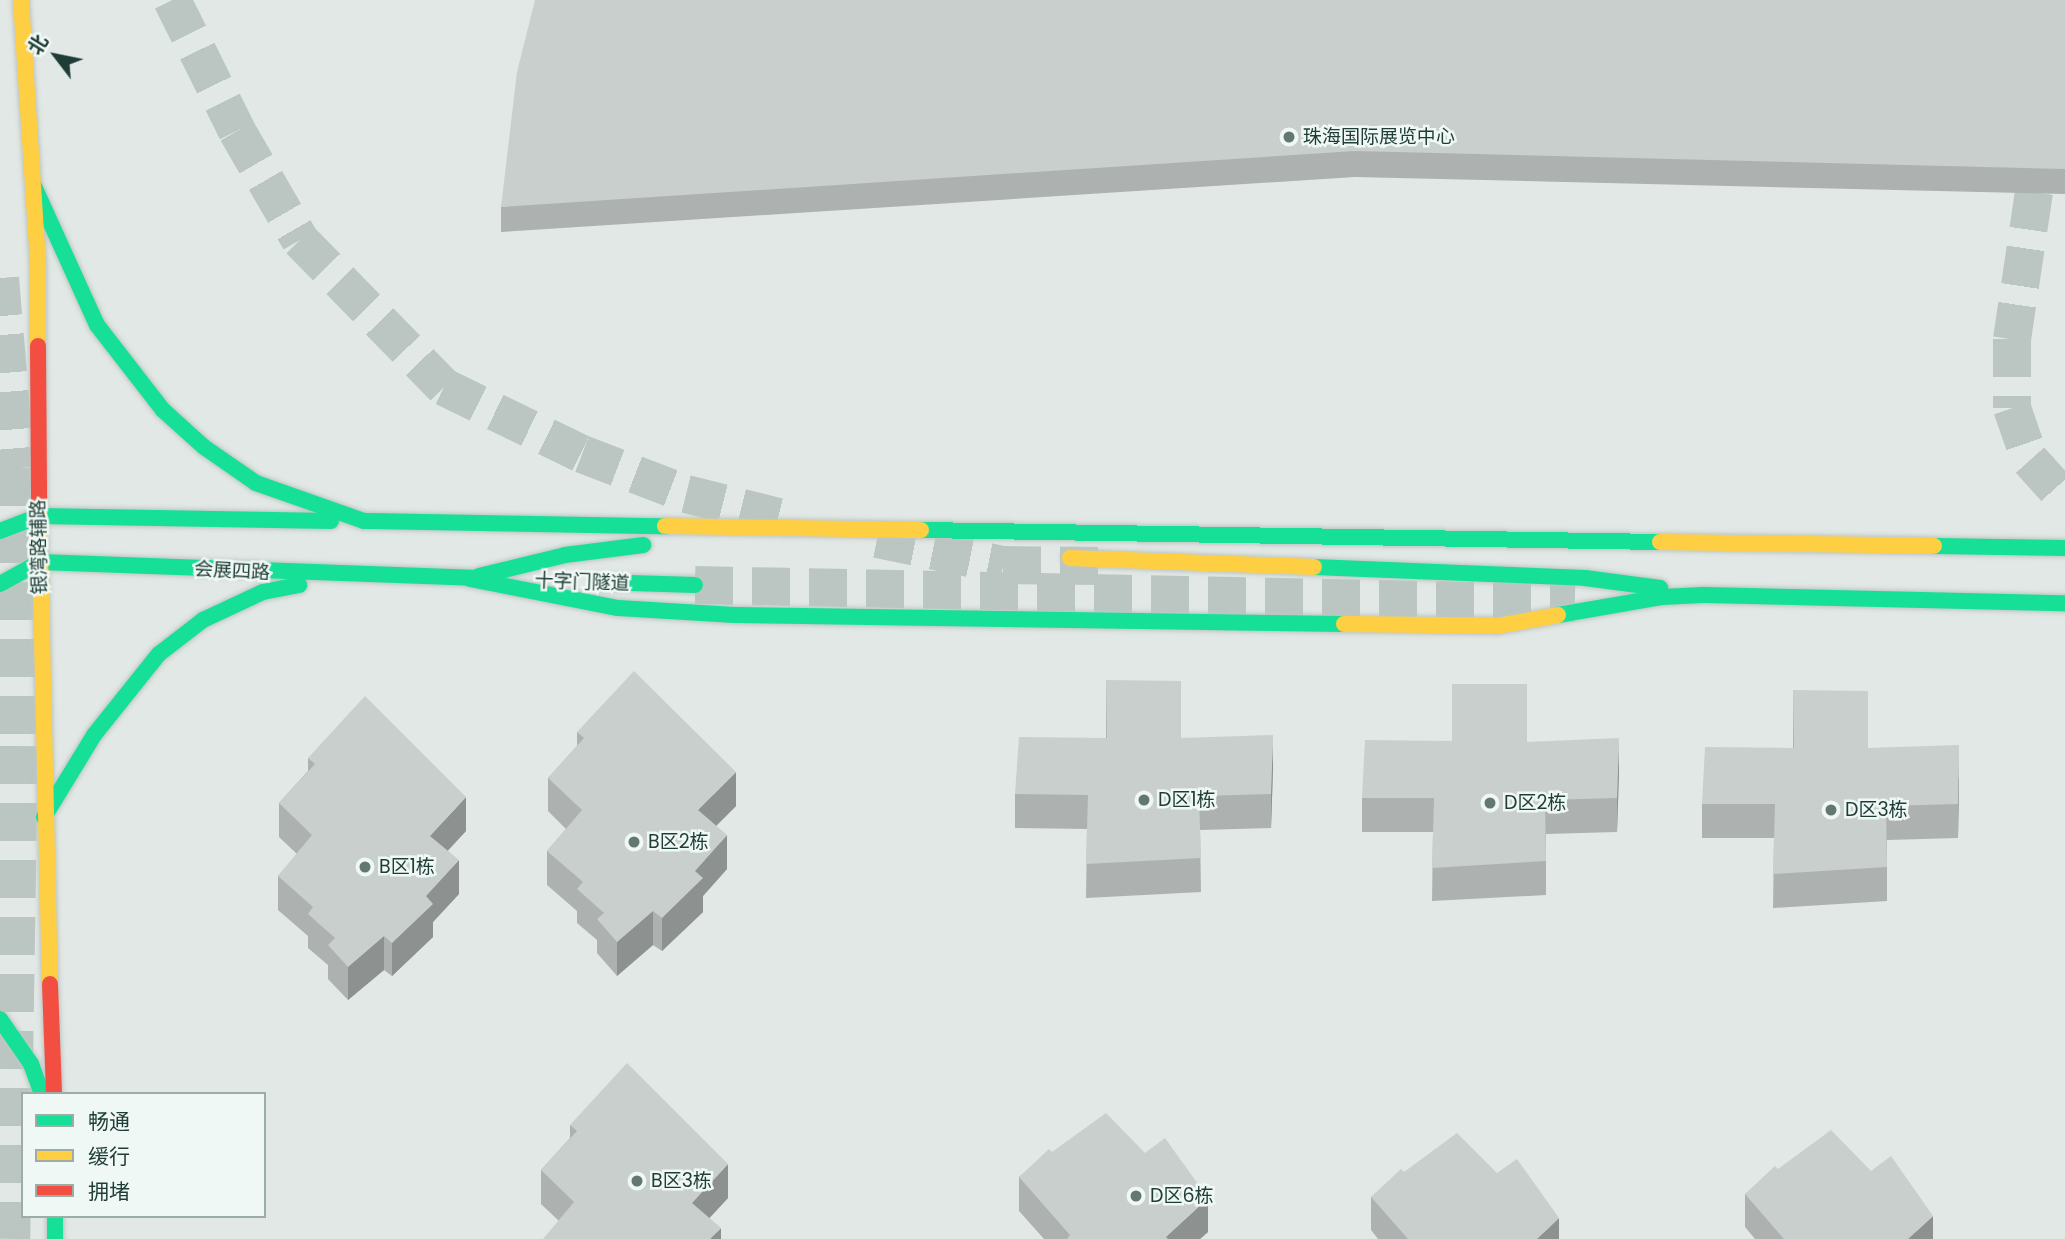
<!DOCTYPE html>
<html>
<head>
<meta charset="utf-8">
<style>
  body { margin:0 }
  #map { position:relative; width:2065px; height:1239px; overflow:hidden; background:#e2e8e5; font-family:Poppins,"Noto Sans SC",sans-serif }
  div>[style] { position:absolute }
  .secondary-tunnel>* { height:38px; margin-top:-19px; transform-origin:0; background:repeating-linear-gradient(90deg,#bbc6c2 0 38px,transparent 0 57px) }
  .highway-tunnel>* { height:38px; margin-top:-19px; transform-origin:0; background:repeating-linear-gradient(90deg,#bbc6c2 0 38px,transparent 0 57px) }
  .roads { filter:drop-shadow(0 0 2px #bdc6c3) drop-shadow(0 0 2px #bdc6c3) }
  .fast>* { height:16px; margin:-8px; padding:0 8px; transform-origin:8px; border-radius:8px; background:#16e098 }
  .slow>* { height:16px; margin:-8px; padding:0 8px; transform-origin:8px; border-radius:8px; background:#ffcf43 }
  .jam>* { height:16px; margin:-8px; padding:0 8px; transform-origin:8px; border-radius:8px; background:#f24e42 }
  .wall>* { inset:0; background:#adb2b0 }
  .shaded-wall>* { inset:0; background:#8d9190 }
  .building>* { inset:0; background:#c9cfcd }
  .dots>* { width:19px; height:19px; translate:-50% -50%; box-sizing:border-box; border:4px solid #eff8f4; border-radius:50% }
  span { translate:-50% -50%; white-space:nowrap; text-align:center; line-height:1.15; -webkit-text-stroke:5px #eff8f4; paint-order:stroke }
  .poi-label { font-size:19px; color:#1f3c36 }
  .left { translate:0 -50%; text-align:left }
  .street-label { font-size:19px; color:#1f3c36 }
  .legend { position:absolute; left:21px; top:1092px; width:245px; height:126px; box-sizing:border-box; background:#eff8f4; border:2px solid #9cada8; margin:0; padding:9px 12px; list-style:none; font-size:21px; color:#1f3c36 }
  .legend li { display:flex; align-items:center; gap:14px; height:35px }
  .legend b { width:35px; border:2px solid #9cada8 }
  .north { position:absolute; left:21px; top:21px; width:70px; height:70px; -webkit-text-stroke:5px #eff8f4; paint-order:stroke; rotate:302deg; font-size:19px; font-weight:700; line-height:28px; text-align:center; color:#1f3c36 }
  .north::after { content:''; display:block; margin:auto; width:24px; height:32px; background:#1f3c36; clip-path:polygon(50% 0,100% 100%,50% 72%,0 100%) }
</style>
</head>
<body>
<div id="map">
  <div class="secondary-tunnel">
    <div style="left:172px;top:0;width:146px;rotate:63.6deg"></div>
    <div style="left:237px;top:131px;width:126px;rotate:60deg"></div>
    <div style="left:300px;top:240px;width:206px;rotate:45.6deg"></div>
    <div style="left:444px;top:387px;width:153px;rotate:25.9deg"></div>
    <div style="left:582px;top:454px;width:111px;rotate:21deg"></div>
    <div style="left:686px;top:494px;width:111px;rotate:14deg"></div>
    <div style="left:2034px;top:192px;width:149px;rotate:98.5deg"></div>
    <div style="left:2012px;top:339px;width:69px;rotate:90deg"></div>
    <div style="left:2012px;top:408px;width:55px;rotate:70.9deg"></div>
    <div style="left:2030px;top:460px;width:52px;rotate:48.1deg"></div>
    <div style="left:877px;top:539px;width:129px;rotate:11.7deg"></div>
    <div style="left:1003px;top:565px;width:101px;rotate:0.6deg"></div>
    <div style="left:695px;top:585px;width:880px;rotate:1.17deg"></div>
  </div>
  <div class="highway-tunnel">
    <div style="left:0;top:278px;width:191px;rotate:85.2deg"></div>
    <div style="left:16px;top:468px;width:278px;rotate:89.4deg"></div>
    <div style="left:19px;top:746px;width:493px;rotate:90.9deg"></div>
  </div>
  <div class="roads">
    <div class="fast">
      <div style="left:33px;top:184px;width:155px;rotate:65.6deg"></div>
      <div style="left:97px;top:325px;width:108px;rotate:52.2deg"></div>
      <div style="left:163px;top:410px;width:55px;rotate:42.1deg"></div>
      <div style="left:204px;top:447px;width:63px;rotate:34.7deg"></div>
      <div style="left:256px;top:483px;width:114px;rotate:19.4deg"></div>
      <div style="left:364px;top:521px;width:301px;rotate:1deg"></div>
      <div style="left:921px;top:530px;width:739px;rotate:0.93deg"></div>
      <div style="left:0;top:531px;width:42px;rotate:-21deg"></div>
      <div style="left:39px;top:516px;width:292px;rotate:1deg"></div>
      <div style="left:1934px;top:546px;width:131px;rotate:0.9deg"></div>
      <div style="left:1314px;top:567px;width:271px;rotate:2.3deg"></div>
      <div style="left:1585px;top:578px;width:76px;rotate:7.6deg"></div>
      <div style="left:479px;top:576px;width:89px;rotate:-13.7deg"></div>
      <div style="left:565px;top:555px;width:79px;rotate:-7.3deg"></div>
      <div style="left:470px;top:579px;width:151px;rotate:11.1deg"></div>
      <div style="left:618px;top:608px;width:117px;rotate:3.4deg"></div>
      <div style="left:735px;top:615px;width:609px;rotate:0.85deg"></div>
      <div style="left:599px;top:582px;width:96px;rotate:1.8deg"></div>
      <div style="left:0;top:584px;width:46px;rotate:-28.8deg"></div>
      <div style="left:40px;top:562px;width:453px;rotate:2.1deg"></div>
      <div style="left:1558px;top:615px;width:106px;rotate:-9.8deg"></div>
      <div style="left:1662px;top:597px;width:41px;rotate:-2.8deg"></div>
      <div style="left:1703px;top:595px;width:362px;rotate:1.3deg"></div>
      <div style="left:44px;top:817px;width:96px;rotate:-58.6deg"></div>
      <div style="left:94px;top:735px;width:104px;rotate:-51.3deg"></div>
      <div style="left:159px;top:654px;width:56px;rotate:-37.7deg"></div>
      <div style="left:203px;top:620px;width:66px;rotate:-25deg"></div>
      <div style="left:263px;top:592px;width:37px;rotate:-11deg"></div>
      <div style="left:0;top:1019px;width:55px;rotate:55.4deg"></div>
      <div style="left:31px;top:1064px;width:32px;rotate:70deg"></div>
      <div style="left:55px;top:1216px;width:23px;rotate:90deg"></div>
    </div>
    <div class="slow">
      <div style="left:21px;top:0;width:264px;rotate:86.3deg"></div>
      <div style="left:38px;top:263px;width:83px;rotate:90deg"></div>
      <div style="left:39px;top:504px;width:480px;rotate:88.7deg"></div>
      <div style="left:665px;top:526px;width:256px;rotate:0.9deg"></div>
      <div style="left:1660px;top:542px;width:274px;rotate:0.8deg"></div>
      <div style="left:1070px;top:558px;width:244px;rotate:2.1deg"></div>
      <div style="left:1344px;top:624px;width:153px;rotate:0.7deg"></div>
      <div style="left:1497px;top:626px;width:62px;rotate:-10.2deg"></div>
    </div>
    <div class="jam">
      <div style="left:38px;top:346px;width:158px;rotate:89.6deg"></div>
      <div style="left:50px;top:984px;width:110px;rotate:87.9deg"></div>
    </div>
  </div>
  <div class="wall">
    <div style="clip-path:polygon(2065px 0,2065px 194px,1355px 177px,501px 232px,501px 207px)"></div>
    <div style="clip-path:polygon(1106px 680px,1181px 738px,1273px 769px,1271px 828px,1200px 830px,1201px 892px,1086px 898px,1087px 829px,1015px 828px,1015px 794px,1106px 738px)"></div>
    <div style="clip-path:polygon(1793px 690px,1868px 748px,1959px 779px,1958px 838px,1887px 840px,1887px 901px,1773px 908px,1774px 838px,1702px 838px,1702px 804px,1793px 748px)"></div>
    <div style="clip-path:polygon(577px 732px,736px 806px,716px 826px,727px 869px,703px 896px,703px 912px,662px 951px,653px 945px,617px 976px,597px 953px,597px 940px,577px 923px,577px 911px,547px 885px,547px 851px,566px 829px,548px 811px,548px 778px,577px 746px)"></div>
    <div style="clip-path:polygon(1527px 742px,1619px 772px,1617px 832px,1546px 834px,1546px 895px,1432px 901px,1433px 832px,1362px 832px,1362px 798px)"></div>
    <div style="clip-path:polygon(308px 758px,466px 831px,447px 851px,459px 894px,433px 922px,433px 937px,392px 976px,384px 970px,348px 1000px,328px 979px,328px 965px,308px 948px,308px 936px,278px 910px,278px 876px,297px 854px,279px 837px,279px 803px,308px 771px)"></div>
    <div style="clip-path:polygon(570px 1125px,728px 1198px,709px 1218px,721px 1239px,559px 1221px,541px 1204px,541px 1170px,570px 1138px)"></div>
    <div style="clip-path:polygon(1052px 1152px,1208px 1232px,1200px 1239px,1044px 1239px,1019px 1211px,1019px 1177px)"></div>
    <div style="clip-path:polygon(1778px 1169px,1933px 1239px,1755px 1239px,1745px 1227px,1745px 1194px)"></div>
    <div style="clip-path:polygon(1404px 1172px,1559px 1239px,1378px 1239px,1371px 1230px,1371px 1197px)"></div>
  </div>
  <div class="shaded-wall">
    <div style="clip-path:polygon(1273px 735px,1273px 769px,1271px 828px,1271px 794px)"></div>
    <div style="clip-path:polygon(1619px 738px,1619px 772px,1617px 832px,1617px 798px)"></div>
    <div style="clip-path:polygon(1959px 745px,1959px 779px,1958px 838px,1958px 804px)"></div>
    <div style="clip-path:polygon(736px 772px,736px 806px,698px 844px,698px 810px)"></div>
    <div style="clip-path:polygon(466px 797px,466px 831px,430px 870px,430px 836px)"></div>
    <div style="clip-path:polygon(727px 835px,727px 869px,703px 896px,703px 912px,662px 951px,662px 918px,695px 871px)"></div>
    <div style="clip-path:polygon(459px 860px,459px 894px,433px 922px,433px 937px,392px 976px,392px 943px,426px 896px)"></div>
    <div style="clip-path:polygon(653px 911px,653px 945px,617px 976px,617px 942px)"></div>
    <div style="clip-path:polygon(384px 936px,384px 970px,348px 1000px,348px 967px)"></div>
    <div style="clip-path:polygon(728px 1164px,728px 1198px,692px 1237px,692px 1203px)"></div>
    <div style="clip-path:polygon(1208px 1198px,1208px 1232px,1200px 1239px,1166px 1239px,1166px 1237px)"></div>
    <div style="clip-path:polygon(1933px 1216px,1933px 1239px,1908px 1239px)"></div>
    <div style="clip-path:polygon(1559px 1218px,1559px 1239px,1537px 1239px)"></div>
    <div style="clip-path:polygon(721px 1228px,721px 1239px,710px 1239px)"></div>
  </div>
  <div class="building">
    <div style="clip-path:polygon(535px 0,2065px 0,2065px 169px,1355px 151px,501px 207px,517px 72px)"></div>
    <div style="clip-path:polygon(634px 671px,736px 772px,698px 810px,727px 835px,695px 871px,703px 878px,662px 918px,653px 911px,617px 942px,597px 919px,604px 913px,577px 889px,583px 882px,547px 851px,582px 810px,548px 778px,584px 738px,577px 732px)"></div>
    <div style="clip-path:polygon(1106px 680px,1181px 681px,1181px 738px,1273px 735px,1271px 794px,1199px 796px,1201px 858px,1086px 864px,1088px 795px,1015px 794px,1019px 737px,1107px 738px)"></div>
    <div style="clip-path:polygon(1452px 684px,1527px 684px,1527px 742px,1619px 738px,1617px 798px,1545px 800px,1546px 861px,1432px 868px,1434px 798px,1362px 798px,1365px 740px,1452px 741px)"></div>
    <div style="clip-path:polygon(1793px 690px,1868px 691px,1868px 748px,1959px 745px,1958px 804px,1886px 806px,1887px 867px,1773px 874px,1775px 804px,1702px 804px,1705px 747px,1794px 748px)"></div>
    <div style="clip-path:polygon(365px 696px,466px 797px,430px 836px,459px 860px,426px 896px,433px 904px,392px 943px,384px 936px,348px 967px,328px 945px,335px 938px,308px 914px,313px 907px,278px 876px,312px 835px,279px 803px,315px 764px,308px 758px)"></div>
    <div style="clip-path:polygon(627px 1063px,728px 1164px,692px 1203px,721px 1228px,710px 1239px,543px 1239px,574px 1202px,541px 1170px,577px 1131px,570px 1125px)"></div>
    <div style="clip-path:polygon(1106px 1113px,1145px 1153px,1165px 1138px,1208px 1198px,1166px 1237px,1168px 1239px,1067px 1239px,1070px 1235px,1019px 1177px,1049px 1149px,1052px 1152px)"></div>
    <div style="clip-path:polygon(1831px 1130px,1871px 1171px,1891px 1156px,1933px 1216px,1908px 1239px,1784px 1239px,1745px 1194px,1775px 1166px,1778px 1169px)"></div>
    <div style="clip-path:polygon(1457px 1133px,1497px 1173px,1517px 1159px,1559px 1218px,1537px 1239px,1408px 1239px,1371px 1197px,1401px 1169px,1404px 1172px)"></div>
  </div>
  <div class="dots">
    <div style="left:1289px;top:137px;background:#637873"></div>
    <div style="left:1144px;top:800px;background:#637873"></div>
    <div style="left:1490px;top:803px;background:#637873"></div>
    <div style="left:1831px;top:810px;background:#637873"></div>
    <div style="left:634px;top:842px;background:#637873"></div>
    <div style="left:365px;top:867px;background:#637873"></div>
    <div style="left:637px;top:1181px;background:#637873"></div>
    <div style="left:1136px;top:1196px;background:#637873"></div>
  </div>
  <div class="poi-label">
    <span class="left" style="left:1303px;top:137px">珠海国际展览中心</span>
    <span class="left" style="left:1158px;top:800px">D区1栋</span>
    <span class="left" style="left:1504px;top:803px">D区2栋</span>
    <span class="left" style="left:1845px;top:810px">D区3栋</span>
    <span class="left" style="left:648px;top:842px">B区2栋</span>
    <span class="left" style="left:379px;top:867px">B区1栋</span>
    <span class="left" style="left:651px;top:1181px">B区3栋</span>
    <span class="left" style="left:1150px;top:1196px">D区6栋</span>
  </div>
  <div class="street-label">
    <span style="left:39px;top:547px;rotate:-91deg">银湾路辅路</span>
    <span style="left:232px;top:571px;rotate:3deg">会展四路</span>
    <span style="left:582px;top:582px;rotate:2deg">十字门隧道</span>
  </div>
  <ul class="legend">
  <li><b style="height:9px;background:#16e098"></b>畅通</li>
  <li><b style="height:9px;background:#ffcf43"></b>缓行</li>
  <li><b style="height:9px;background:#f24e42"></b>拥堵</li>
  </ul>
  <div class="north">北</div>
</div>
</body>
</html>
